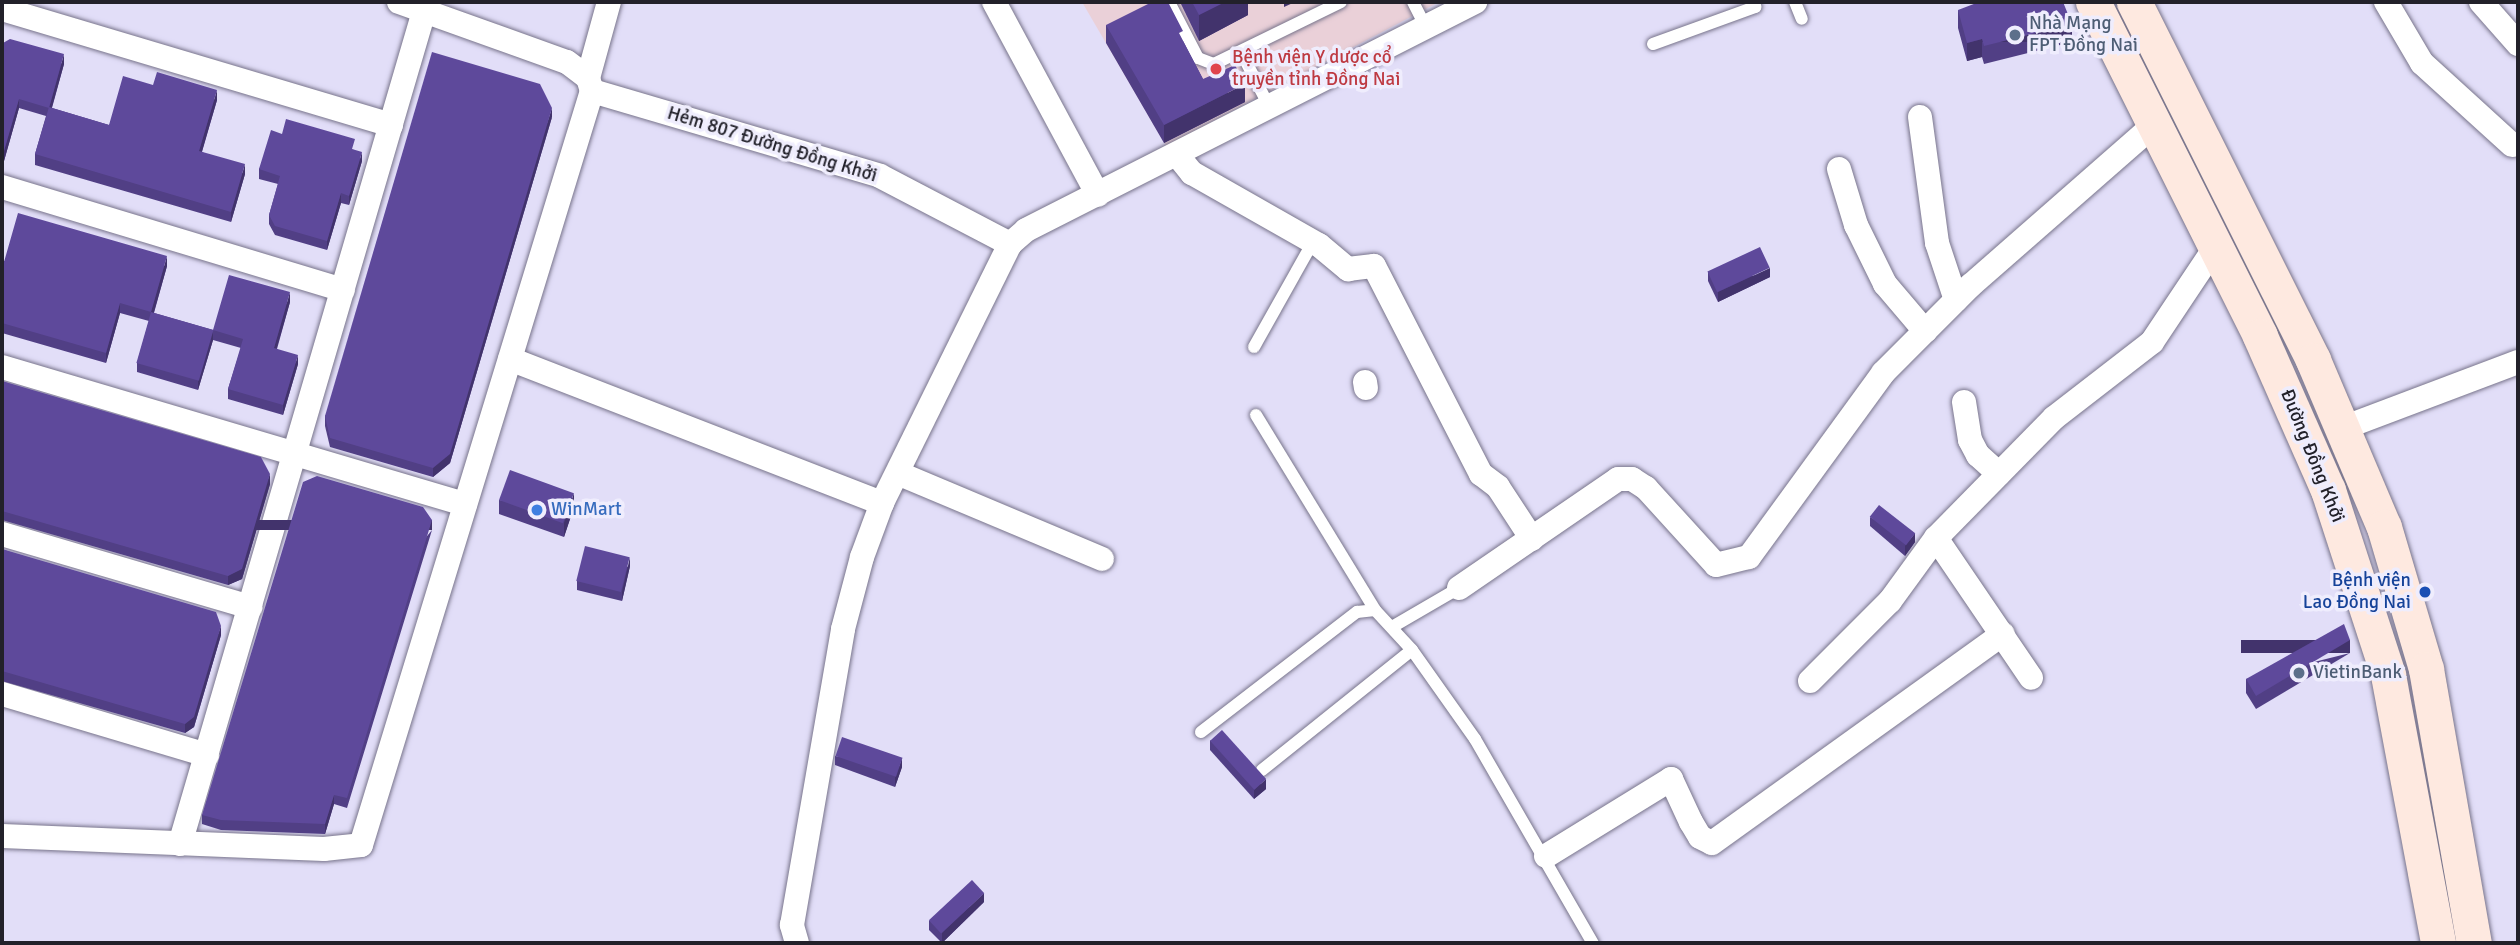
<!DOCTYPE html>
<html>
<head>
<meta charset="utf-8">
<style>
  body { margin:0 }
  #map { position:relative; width:2520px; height:945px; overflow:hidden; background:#e2def8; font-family:Signika,sans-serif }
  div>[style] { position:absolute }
  .medical>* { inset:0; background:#ead0d8 }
  .roads { filter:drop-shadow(0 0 2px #78748b) drop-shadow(0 0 2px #78748b) }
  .service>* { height:12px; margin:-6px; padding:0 6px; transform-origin:6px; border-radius:6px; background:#fff }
  .minor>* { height:24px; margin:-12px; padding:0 12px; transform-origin:12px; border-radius:12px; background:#fff }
  .secondary>* { height:35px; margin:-17.5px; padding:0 17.5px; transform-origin:17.5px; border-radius:17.5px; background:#fee9e0 }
  .wall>* { inset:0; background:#513f85 }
  .shaded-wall>* { inset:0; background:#42336c; transform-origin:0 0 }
  .building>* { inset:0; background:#5e499b; transform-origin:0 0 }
  .dots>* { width:19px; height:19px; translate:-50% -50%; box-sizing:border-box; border:4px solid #efedfd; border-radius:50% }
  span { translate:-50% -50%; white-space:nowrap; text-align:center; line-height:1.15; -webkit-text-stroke:7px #efedfd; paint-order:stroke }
  .service-label { font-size:19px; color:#4e5e75 }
  .left { translate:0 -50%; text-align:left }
  .health-label { font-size:19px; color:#be3a42 }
  .street-label { font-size:19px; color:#22212a }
  .shop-label { font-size:19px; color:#366cbe }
  .transit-label { font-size:19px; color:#164399 }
  .right { translate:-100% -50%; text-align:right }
  .frame { position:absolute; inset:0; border:4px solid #22212a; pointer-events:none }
</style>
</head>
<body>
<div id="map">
  <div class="medical">
    <div style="clip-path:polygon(1082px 2px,1439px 2px,1166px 146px)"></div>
  </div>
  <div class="roads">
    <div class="service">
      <div style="left:1169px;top:2px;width:63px;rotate:62.6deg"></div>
      <div style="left:1198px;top:58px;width:17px;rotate:21deg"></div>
      <div style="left:1214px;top:64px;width:141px;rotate:-26deg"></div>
      <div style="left:1413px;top:2px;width:27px;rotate:63deg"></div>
      <div style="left:1795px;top:2px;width:18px;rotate:68deg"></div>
      <div style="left:1653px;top:44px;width:109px;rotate:-19.9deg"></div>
      <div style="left:1755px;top:7px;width:5px;rotate:-112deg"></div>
      <div style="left:1241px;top:52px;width:63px;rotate:62.6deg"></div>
      <div style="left:1254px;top:347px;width:120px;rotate:-60.7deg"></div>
      <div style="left:1256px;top:415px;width:228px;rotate:58.6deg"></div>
      <div style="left:1375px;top:610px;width:54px;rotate:47.2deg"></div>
      <div style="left:1412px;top:650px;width:109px;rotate:54.7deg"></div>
      <div style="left:1475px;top:739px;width:236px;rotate:60deg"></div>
      <div style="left:1392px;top:627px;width:78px;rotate:-30.2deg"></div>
      <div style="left:1201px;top:732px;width:197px;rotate:-37.6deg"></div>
      <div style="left:1357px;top:612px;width:18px;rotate:-6deg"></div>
      <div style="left:1262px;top:770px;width:192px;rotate:-38.7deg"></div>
    </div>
    <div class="minor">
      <div style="left:399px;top:2px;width:178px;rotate:19.7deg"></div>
      <div style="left:567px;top:62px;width:26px;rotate:37deg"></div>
      <div style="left:588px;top:78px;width:14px;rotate:73deg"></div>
      <div style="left:994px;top:2px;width:219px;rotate:61.7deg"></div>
      <div style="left:2386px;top:2px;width:71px;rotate:59.5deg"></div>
      <div style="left:2422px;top:63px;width:122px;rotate:42.3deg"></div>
      <div style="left:2481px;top:2px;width:56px;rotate:48.6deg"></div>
      <div style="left:2px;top:9px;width:406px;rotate:16.6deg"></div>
      <div style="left:588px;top:78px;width:79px;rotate:-74.6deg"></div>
      <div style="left:592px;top:91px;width:300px;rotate:16.4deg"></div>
      <div style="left:880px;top:176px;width:147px;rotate:27.6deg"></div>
      <div style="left:1010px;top:244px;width:21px;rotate:-41deg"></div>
      <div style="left:1026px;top:230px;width:504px;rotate:-26.92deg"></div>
      <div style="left:1920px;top:117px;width:127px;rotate:82.3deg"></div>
      <div style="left:1937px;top:243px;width:60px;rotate:71.6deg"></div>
      <div style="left:1178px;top:156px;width:22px;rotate:51deg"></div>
      <div style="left:1192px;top:173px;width:146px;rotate:29.6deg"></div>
      <div style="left:1319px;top:245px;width:38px;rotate:40deg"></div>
      <div style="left:1348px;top:269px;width:26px;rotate:-7deg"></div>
      <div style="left:1374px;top:266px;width:234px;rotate:62.8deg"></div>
      <div style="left:1481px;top:474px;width:21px;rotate:37deg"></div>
      <div style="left:1498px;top:487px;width:62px;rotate:56.8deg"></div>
      <div style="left:1839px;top:169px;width:59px;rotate:73.1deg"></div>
      <div style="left:1856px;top:225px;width:66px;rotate:63.8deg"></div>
      <div style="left:1885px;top:284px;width:62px;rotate:49.6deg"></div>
      <div style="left:2px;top:187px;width:356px;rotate:16.8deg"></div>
      <div style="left:510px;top:359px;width:399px;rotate:21.2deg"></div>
      <div style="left:2px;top:367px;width:483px;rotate:16.5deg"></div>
      <div style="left:1365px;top:382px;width:6px;rotate:81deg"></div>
      <div style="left:1964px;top:402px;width:38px;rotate:81deg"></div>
      <div style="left:1970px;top:440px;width:17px;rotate:62deg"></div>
      <div style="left:1978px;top:455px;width:28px;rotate:42deg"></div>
      <div style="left:2343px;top:428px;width:187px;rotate:-20.7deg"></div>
      <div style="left:900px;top:474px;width:219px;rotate:22.8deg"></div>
      <div style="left:2px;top:534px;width:259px;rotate:16.4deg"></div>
      <div style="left:1936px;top:538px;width:169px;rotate:55.8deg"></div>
      <div style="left:1459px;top:588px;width:193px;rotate:-34.4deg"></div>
      <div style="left:1618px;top:479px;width:14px"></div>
      <div style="left:1632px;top:479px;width:17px;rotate:33deg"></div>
      <div style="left:1646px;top:488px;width:104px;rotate:47.7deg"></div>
      <div style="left:1716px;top:565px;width:34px;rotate:-14deg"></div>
      <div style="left:1749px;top:557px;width:228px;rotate:-53.9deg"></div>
      <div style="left:1883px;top:373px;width:124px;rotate:-45deg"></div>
      <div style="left:1971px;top:285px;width:244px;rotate:-41.2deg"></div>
      <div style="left:1810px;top:681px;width:113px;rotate:-45deg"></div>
      <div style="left:1890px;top:601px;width:78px;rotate:-53.9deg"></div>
      <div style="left:1936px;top:538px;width:168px;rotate:-45.5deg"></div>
      <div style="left:2054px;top:418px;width:124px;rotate:-37.8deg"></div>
      <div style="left:2152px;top:342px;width:115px;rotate:-56.3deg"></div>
      <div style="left:2px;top:694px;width:214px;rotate:16.6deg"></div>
      <div style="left:2px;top:836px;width:322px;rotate:2.3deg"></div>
      <div style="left:324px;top:849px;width:37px;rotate:-6deg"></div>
      <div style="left:361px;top:845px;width:789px;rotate:-72.97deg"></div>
      <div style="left:180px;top:844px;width:868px;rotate:-73.67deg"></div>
      <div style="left:1546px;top:856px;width:147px;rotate:-31.6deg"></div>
      <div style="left:1671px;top:779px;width:47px;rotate:65.1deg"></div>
      <div style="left:1691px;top:822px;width:17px;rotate:59deg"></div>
      <div style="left:1700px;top:837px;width:13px;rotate:27deg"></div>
      <div style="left:1712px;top:843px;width:358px;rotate:-35.7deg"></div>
      <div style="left:797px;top:943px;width:19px;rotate:-106deg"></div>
      <div style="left:792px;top:925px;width:300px;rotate:-80.2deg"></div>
      <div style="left:843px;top:629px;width:74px;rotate:-75.2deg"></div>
      <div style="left:862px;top:557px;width:58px;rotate:-69.7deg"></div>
      <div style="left:882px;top:503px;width:289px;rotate:-63.7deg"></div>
    </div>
    <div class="secondary">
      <div style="left:2093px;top:2px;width:373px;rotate:63.4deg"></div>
      <div style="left:2260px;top:336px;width:168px;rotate:66.2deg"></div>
      <div style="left:2328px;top:490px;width:194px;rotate:72deg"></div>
      <div style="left:2388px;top:675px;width:273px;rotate:79.4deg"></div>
      <div style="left:2134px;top:2px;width:400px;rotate:63.4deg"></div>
      <div style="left:2313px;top:360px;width:181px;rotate:67deg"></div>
      <div style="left:2384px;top:527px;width:148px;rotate:73.5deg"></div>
      <div style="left:2426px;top:669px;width:278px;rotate:80.1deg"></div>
    </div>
  </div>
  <div class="wall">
    <div style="clip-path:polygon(1180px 2px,1248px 2px,1248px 15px,1199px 41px)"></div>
    <div style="clip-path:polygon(1958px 10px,2072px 42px,1984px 64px,1982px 57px,1967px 61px,1958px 28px)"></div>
    <div style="clip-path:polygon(1106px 25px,1183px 41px,1203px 79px,1245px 102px,1164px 143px,1106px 43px)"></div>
    <div style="clip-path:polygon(2px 48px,64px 64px,52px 108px,109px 125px,153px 85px,217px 100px,202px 152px,245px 174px,231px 222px,35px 165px,35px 154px,46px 116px,19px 108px,4px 161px,2px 160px)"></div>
    <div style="clip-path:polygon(552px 117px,450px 463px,433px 477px,330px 447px,325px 426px,325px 416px)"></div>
    <div style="clip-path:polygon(282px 134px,354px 150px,362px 161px,349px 205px,341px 203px,327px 250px,275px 235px,269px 224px,269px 215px,278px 184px,259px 179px,259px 169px)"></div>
    <div style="clip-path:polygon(2px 261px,167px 266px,154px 313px,213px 330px,290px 302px,277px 349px,298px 364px,283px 415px,228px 399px,228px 389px,241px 348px,213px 340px,198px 390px,137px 372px,137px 363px,149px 321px,120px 313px,106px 363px,2px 333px)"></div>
    <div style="clip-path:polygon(1708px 272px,1770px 277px,1718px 302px,1708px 281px)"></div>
    <div style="clip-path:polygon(2px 381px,270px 484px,242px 579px,228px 585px,2px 520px)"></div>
    <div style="clip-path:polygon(499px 500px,574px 507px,564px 537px,499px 514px)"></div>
    <div style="clip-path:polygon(1870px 517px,1915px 542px,1905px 556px,1870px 526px)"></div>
    <div style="clip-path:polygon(432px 530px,347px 808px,334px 804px,325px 834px,221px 830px,202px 824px,202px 815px)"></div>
    <div style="clip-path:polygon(2px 549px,221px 635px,194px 727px,185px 733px,2px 681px)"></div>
    <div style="clip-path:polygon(630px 566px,622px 601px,577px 590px,577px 581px)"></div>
    <div style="clip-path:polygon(2350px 653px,2256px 709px,2246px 693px,2246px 679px)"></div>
    <div style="clip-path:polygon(1210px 740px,1266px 789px,1254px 799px,1210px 750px)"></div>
    <div style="clip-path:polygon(835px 756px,902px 767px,895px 787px,835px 765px)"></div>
    <div style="clip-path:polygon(984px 902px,942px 943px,929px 930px,929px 921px)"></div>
  </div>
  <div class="shaded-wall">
    <div style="clip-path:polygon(1225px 2px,1248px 2px,1248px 15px,1199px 41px,1199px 15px)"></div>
    <div style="clip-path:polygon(1284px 2px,1295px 2px,1284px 7px)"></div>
    <div style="left:2072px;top:24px;width:18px;height:91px;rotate:90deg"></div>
    <div style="clip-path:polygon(1982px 39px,1982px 57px,1967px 61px,1967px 43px)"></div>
    <div style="clip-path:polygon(64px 54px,64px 64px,49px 117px,49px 108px)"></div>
    <div style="clip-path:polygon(1245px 84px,1245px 102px,1164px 143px,1164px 125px)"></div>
    <div style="clip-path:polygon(217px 90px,217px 100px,199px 161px,199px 151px)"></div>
    <div style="clip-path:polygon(19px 99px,19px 108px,4px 161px,4px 151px)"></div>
    <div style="clip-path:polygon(552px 108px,552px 117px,450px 463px,433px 477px,433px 468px)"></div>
    <div style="clip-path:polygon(362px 152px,362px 161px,349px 205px,349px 196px)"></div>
    <div style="clip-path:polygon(245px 164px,245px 174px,231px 222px,231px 212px)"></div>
    <div style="clip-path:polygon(341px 193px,341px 203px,327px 250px,327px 241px)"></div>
    <div style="clip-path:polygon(167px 256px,167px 266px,151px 322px,151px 312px)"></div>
    <div style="clip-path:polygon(1770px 268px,1770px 277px,1718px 302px,1718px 292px)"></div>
    <div style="clip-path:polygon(290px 292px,290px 302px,274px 357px,274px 348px)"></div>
    <div style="clip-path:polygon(120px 303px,120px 313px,106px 363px,106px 353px)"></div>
    <div style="clip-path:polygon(213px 330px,213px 340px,198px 390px,198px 380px)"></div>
    <div style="clip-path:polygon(298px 355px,298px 364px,283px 415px,283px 405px)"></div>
    <div style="clip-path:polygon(270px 474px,270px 484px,242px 579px,228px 585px,228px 576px)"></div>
    <div style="clip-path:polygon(574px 493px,574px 507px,564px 537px,564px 523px)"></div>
    <div style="left:432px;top:520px;width:10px;height:291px;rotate:90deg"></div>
    <div style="clip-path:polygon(1915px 533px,1915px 542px,1905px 556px,1905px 546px)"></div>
    <div style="clip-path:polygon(630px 557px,630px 566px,622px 601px,622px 592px)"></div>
    <div style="clip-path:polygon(221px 626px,221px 635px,194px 727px,185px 733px,185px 724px)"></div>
    <div style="left:2350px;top:640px;width:13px;height:109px;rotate:90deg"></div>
    <div style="clip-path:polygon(902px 758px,902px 767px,895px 787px,895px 778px)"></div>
    <div style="clip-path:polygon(1266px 779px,1266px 789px,1254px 799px,1254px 790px)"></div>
    <div style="clip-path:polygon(334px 795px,334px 804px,325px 834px,325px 824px)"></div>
    <div style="clip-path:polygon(984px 893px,984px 902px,942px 943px,942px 933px)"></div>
  </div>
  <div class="building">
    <div style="clip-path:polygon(1152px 2px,1168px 2px,1183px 31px,1179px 33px,1203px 79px,1235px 65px,1245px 84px,1164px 125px,1106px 25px)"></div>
    <div style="clip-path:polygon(1192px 2px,1225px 2px,1199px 15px)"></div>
    <div style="clip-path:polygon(1979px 2px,2063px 2px,2072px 24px,1984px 46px,1982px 39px,1967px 43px,1958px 10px)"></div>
    <div style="clip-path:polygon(10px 39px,64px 54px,49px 108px,19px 99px,4px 151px,2px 151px,2px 48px,3px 43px)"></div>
    <div style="clip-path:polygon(432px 52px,540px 84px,552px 108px,450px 454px,433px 468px,330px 438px,325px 416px)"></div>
    <div style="clip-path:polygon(157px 72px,217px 90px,199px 151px,245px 164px,231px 212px,35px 154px,49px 107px,109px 125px,123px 76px,153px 85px)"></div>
    <div style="clip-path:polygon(286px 119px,355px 139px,352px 149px,362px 152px,349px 196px,341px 193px,327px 241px,275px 226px,269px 215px,280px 176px,259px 169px,271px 130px,282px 134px)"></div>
    <div style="clip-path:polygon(18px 213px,167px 256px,151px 312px,120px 303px,106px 353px,2px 323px,2px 261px,4px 262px)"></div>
    <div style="left:1760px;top:247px;width:23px;height:58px;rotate:65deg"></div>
    <div style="clip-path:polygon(229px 275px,290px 292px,274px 348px,298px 355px,283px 405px,228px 389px,243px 339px,213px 330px)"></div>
    <div style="left:151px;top:312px;width:65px;height:53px;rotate:16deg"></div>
    <div style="clip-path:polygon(2px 381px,261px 457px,270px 474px,242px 569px,228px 576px,2px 511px)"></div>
    <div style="left:510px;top:470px;width:68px;height:32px;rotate:20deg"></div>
    <div style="clip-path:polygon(317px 476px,423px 507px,432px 520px,347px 798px,334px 795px,325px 824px,221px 820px,202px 815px,303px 482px)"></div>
    <div style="left:1879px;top:505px;width:46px;height:15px;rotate:38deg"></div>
    <div style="left:585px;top:546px;width:46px;height:36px;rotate:14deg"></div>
    <div style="clip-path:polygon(2px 549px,216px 612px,221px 626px,194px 717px,185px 724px,2px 671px)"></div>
    <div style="clip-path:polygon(2344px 624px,2350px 640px,2256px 696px,2246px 679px)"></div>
    <div style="left:1222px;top:730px;width:66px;height:16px;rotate:48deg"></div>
    <div style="left:842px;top:737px;width:64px;height:20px;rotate:19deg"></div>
    <div style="left:972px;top:880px;width:18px;height:59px;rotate:47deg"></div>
  </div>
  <div class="dots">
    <div style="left:2015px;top:35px;background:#5c6f8a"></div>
    <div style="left:1216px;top:69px;background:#e0444e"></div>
    <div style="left:537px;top:510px;background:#3f7fe0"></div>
    <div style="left:2425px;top:592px;background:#1a4fb4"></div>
    <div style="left:2299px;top:673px;background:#5c6f8a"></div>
  </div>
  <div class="service-label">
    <span class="left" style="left:2029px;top:35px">Nhà Mạng<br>FPT Đồng Nai</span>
    <span class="left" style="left:2313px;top:673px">VietinBank</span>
  </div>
  <div class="health-label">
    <span class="left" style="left:1232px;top:69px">Bệnh viện Y dược cổ<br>truyền tỉnh Đồng Nai</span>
  </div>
  <div class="street-label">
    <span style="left:772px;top:145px;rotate:17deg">Hẻm 807 Đường Đồng Khởi</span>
    <span style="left:2312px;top:456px;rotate:68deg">Đường Đồng Khởi</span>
  </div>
  <div class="shop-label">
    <span class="left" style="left:551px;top:510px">WinMart</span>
  </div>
  <div class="transit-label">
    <span class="right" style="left:2411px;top:592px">Bệnh viện<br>Lao Đồng Nai</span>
  </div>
  <div class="frame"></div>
</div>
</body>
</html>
